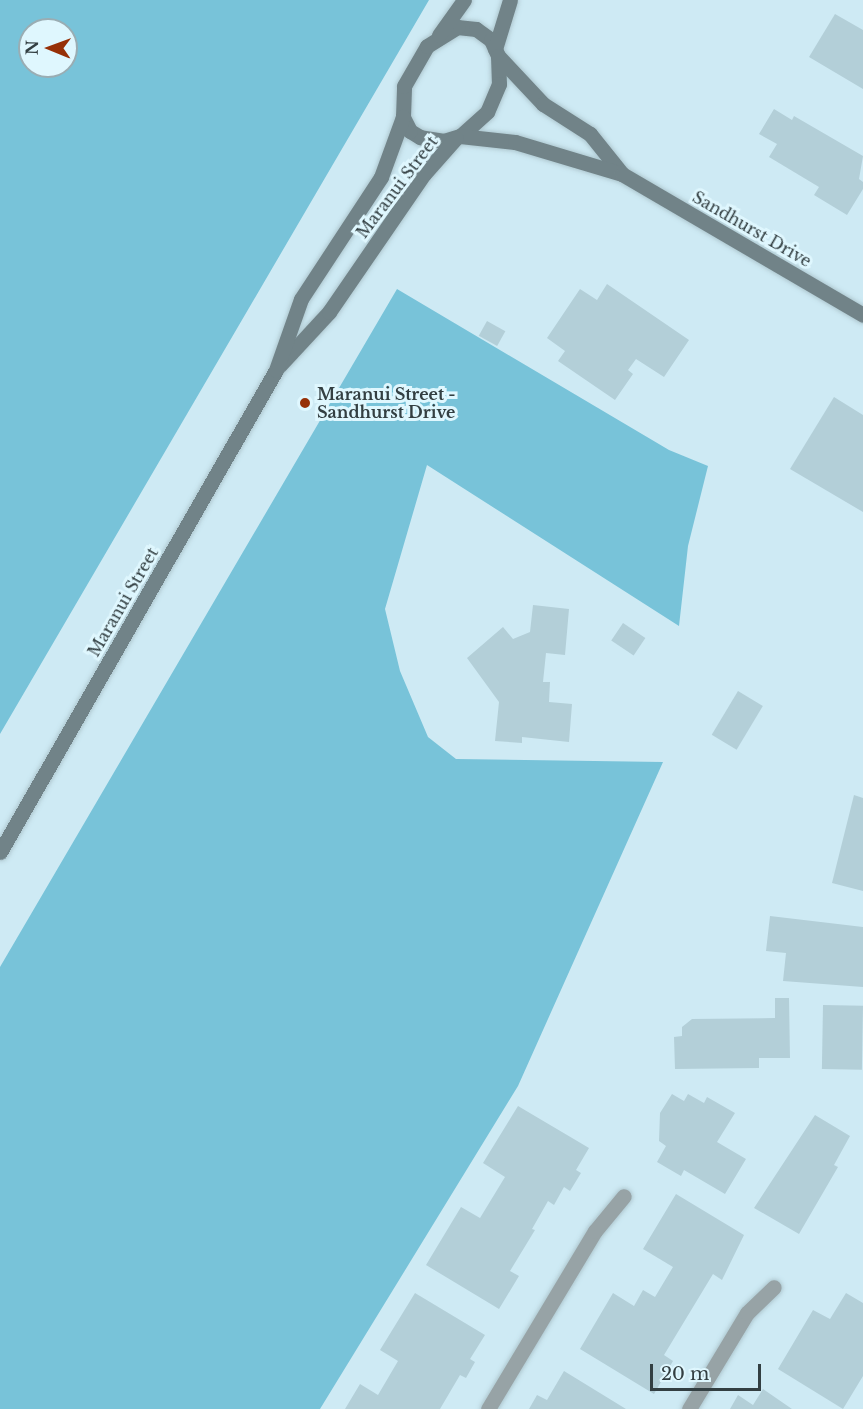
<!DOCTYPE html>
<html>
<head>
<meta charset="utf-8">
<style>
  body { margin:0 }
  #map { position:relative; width:863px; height:1409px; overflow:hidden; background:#ceeaf4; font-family:"Libre Baskerville",serif }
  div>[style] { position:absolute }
  .green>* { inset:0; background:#78c3d9 }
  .building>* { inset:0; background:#b3cfd8; transform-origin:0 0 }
  .roads { filter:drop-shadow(0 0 2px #afc8d0) drop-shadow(0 0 2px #afc8d0) }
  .street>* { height:15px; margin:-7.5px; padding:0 7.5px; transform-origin:7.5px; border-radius:7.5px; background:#97a3a6 }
  .secondary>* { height:15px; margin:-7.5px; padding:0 7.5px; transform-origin:7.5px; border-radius:7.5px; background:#718388 }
  .dots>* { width:16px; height:16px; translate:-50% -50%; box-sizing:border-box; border:3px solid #dff7fe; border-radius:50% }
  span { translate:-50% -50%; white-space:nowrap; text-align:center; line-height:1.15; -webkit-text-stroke:6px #dff7fe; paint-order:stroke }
  .street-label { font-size:16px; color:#333f42 }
  .poi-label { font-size:16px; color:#333f42; font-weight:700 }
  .left { translate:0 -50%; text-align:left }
  .north { position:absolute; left:18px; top:18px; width:60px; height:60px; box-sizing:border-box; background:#dff7fe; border:2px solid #9aadb3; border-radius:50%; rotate:271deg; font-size:16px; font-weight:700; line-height:24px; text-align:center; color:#333f42 }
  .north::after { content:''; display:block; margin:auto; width:21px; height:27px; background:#963007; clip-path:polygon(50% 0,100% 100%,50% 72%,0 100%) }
  .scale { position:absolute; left:650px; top:1364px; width:111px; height:27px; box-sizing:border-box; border:3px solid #333f42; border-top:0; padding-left:8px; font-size:18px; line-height:21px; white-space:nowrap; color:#333f42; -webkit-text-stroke:4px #dff7fe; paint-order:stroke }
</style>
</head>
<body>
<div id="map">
  <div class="green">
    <div style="clip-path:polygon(evenodd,0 0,429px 0,0 734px,0 0,30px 30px,66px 30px,66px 66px,30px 66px,30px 30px)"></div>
    <div style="clip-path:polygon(397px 289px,669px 450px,708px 466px,688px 546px,679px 626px,427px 465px,385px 609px,400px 671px,428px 737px,456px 759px,663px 762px,518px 1086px,320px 1409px,0 1409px,0 967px)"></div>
  </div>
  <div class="building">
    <div style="clip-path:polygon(835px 14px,863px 30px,863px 89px,809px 57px)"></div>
    <div style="clip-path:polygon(774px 109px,792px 120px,794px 116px,863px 156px,859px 179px,863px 182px,863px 189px,847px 215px,814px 195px,819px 187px,769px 157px,777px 144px,759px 134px)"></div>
    <div style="clip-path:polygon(607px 284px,689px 340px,664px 377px,636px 359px,628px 370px,633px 374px,615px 400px,558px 361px,565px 351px,547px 338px,580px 289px,597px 300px)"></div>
    <div style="left:487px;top:321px;width:21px;height:17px;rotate:29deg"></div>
    <div style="clip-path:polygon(834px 397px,863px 415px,863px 512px,790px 469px)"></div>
    <div style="clip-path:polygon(533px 605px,569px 609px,565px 655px,546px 653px,543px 682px,550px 682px,549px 702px,572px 704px,569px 742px,522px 737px,522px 743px,495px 741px,499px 702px,467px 658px,503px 627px,513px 639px,530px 632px)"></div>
    <div style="left:623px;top:623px;width:27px;height:21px;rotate:34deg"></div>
    <div style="left:738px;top:691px;width:29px;height:51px;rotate:31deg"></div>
    <div style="clip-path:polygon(854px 795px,863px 798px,863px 891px,832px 883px)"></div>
    <div style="clip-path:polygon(770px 916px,863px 927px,863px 987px,783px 981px,786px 953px,766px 951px)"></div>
    <div style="clip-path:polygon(775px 998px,789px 998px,790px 1058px,759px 1058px,759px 1068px,675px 1069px,674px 1037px,682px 1036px,682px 1027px,692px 1019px,775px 1018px)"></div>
    <div style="left:823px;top:1005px;width:40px;height:64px;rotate:1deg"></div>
    <div style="clip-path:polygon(672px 1094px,684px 1101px,688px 1094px,704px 1103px,707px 1097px,735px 1113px,717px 1142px,746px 1159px,725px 1194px,684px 1170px,681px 1176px,657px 1162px,666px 1146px,659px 1141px,660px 1113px)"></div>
    <div style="clip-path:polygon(518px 1106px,589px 1148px,576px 1170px,581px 1173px,570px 1191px,564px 1187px,554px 1205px,548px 1201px,532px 1229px,535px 1230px,510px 1271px,519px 1276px,499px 1309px,426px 1265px,461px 1207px,480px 1218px,505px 1177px,483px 1163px)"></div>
    <div style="clip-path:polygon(815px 1115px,850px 1136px,834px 1165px,838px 1167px,799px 1234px,754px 1208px)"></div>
    <div style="clip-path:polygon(676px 1194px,744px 1235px,722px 1280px,713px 1274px,664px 1355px,673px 1361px,654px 1394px,580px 1349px,613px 1293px,634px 1306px,643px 1290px,655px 1297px,673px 1267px,643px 1249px)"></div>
    <div style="clip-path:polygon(415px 1293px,485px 1335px,470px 1359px,475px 1362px,466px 1378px,460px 1375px,440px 1409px,345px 1409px,360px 1384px,378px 1395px,398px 1361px,380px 1350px)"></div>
    <div style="clip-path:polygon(846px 1293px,863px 1303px,863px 1376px,843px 1409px,778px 1369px,813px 1310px,830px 1319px)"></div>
    <div style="clip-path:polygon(564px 1371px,626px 1409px,529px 1409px,537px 1395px,547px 1400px)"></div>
    <div style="clip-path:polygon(763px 1389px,792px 1409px,730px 1409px,738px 1395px,753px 1405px)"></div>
  </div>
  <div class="roads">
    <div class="street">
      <div style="left:488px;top:1409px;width:208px;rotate:-59deg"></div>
      <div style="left:595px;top:1231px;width:45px;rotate:-50.4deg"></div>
      <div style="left:689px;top:1409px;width:112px;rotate:-58.9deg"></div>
      <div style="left:747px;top:1313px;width:37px;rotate:-44deg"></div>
    </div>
    <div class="secondary">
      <div style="left:457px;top:27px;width:19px;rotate:6deg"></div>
      <div style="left:476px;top:29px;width:19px;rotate:36deg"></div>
      <div style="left:491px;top:40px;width:17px;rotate:66deg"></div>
      <div style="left:498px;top:56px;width:28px;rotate:88deg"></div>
      <div style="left:499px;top:84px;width:30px;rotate:113deg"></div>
      <div style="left:487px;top:112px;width:36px;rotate:138deg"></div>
      <div style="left:460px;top:136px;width:17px;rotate:163deg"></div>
      <div style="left:444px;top:141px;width:24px;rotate:-171deg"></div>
      <div style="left:420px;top:137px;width:12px;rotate:-149deg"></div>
      <div style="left:410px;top:131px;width:16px;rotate:-117deg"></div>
      <div style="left:403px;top:117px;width:31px;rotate:-88deg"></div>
      <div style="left:404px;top:86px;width:46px;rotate:-60.1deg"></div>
      <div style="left:427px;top:46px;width:36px;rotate:-32deg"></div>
      <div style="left:439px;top:35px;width:43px;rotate:-54.5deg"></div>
      <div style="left:495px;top:49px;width:51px;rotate:-73deg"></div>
      <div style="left:498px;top:56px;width:66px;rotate:46.8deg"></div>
      <div style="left:543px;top:104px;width:56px;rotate:32.6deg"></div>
      <div style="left:590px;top:134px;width:51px;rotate:51.3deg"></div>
      <div style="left:460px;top:136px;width:55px;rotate:6.2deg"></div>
      <div style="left:515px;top:142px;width:112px;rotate:16.7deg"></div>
      <div style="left:622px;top:174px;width:279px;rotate:30.3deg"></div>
      <div style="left:280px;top:365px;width:72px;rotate:-47.2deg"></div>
      <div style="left:329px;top:312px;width:168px;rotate:-55.5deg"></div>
      <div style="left:424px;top:174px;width:48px;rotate:-48.4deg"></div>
      <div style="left:0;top:852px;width:555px;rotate:-60.2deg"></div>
      <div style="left:276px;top:370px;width:75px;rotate:-70.6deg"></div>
      <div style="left:301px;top:299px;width:146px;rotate:-56.7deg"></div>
      <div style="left:381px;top:177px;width:64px;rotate:-69.9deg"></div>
    </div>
  </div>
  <div class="dots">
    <div style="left:305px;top:403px;background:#963007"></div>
  </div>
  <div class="street-label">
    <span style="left:397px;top:187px;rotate:-53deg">Maranui Street</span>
    <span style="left:752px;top:229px;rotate:30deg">Sandhurst Drive</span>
    <span style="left:123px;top:602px;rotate:-60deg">Maranui Street</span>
  </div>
  <div class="poi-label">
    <span class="left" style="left:317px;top:403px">Maranui Street -<br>Sandhurst Drive</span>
  </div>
  <div class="north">N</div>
  <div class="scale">20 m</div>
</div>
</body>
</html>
